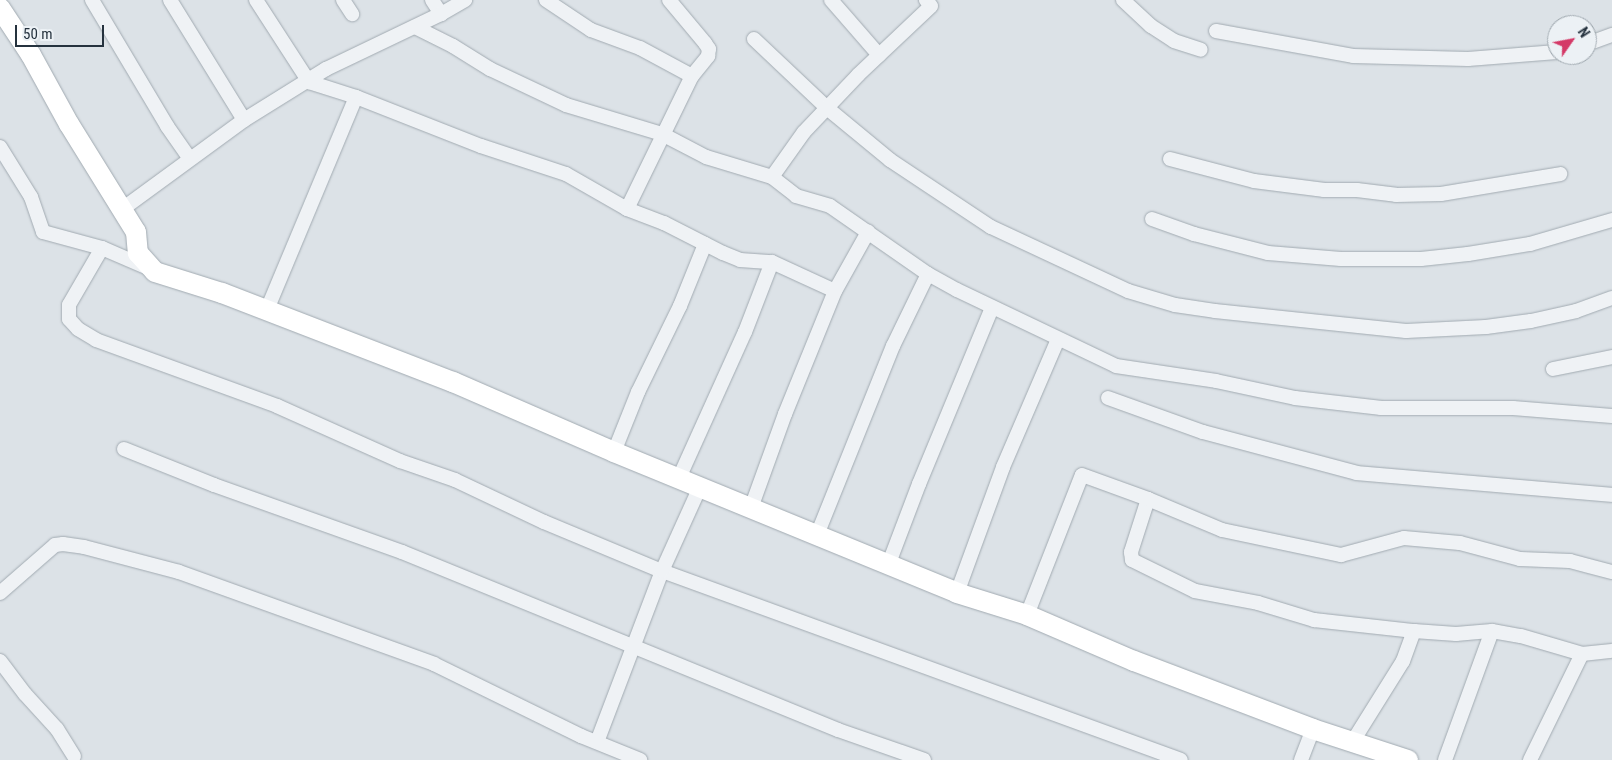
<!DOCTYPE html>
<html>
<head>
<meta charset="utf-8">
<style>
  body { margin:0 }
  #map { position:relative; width:1612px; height:760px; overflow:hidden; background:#dce2e7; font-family:"Roboto Condensed",sans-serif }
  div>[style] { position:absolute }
  .roads { filter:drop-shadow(0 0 1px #a1aab1) drop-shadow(0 0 1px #a1aab1) }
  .street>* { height:14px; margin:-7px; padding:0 7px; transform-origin:7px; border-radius:7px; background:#eff2f5 }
  .secondary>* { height:20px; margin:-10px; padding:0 10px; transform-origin:10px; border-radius:10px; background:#fff }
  span { translate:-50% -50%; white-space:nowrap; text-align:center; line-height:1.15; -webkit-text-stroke:4px #ecf1f5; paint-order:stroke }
  .north { position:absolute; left:1547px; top:15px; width:50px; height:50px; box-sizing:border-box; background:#ecf1f5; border:1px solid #9ca5ac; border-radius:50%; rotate:57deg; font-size:14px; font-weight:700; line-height:20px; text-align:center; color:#25323e }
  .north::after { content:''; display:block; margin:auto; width:18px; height:22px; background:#d43967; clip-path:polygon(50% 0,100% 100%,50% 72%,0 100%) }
  .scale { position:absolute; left:15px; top:25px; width:89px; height:22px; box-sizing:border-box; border:2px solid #25323e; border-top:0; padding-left:6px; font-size:15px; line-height:18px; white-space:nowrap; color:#25323e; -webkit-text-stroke:4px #ecf1f5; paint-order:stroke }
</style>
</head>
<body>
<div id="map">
  <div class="roads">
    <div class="street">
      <div style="left:92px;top:0;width:147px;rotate:59.2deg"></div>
      <div style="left:167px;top:126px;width:39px;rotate:55deg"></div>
      <div style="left:170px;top:0;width:141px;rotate:58.3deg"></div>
      <div style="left:256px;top:0;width:98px;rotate:57.1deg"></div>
      <div style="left:309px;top:82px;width:49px;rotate:17.7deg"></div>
      <div style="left:356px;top:97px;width:134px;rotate:21.4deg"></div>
      <div style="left:481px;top:146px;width:89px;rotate:18.2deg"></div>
      <div style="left:566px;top:174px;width:70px;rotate:29.8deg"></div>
      <div style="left:627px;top:209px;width:40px;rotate:21deg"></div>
      <div style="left:664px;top:223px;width:66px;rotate:27deg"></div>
      <div style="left:723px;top:253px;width:18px;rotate:22deg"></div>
      <div style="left:740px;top:260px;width:32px;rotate:4deg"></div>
      <div style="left:772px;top:262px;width:69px;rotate:24.7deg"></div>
      <div style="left:343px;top:0;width:17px;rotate:57deg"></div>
      <div style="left:432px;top:0;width:17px;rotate:57deg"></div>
      <div style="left:546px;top:0;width:54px;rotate:33.7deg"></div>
      <div style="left:591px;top:30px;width:52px;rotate:20.2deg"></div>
      <div style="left:640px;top:48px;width:59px;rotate:28.3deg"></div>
      <div style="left:831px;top:0;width:73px;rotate:48.9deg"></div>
      <div style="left:1123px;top:0;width:38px;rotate:43deg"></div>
      <div style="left:1151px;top:26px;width:27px;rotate:33deg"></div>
      <div style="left:1174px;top:41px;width:28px;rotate:18deg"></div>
      <div style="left:415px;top:27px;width:42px;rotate:26.6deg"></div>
      <div style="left:453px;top:46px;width:44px;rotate:31.9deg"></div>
      <div style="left:490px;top:69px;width:84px;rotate:25.3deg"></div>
      <div style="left:566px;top:105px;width:100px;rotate:16.8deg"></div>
      <div style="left:662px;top:134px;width:50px;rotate:27.6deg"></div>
      <div style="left:706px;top:157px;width:69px;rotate:16.9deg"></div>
      <div style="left:772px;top:177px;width:31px;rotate:38deg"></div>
      <div style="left:796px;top:196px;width:35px;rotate:16deg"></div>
      <div style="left:830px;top:206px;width:119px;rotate:34.8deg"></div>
      <div style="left:928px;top:274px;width:33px;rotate:29deg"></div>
      <div style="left:957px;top:290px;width:176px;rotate:25.5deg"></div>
      <div style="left:1116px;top:366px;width:101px;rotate:8.5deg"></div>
      <div style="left:1216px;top:381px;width:81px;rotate:12.1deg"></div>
      <div style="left:1295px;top:398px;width:87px;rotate:6.6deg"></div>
      <div style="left:1381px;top:408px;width:132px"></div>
      <div style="left:1513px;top:408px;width:99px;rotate:4.6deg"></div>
      <div style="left:1216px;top:31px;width:139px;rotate:10.3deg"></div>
      <div style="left:1353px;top:56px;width:115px;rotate:1.5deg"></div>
      <div style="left:1468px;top:59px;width:89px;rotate:-4.5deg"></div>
      <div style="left:754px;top:39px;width:100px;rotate:43.4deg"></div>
      <div style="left:827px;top:108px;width:82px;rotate:39.5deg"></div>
      <div style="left:890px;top:160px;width:121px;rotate:33.6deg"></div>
      <div style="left:991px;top:227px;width:151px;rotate:25deg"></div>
      <div style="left:1128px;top:291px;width:49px;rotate:16.6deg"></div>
      <div style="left:1175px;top:305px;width:40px;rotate:8.5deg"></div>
      <div style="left:1215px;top:311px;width:192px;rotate:6deg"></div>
      <div style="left:1406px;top:331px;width:80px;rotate:-2.9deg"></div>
      <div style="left:1486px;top:327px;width:45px;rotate:-7.6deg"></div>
      <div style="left:1531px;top:321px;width:46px;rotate:-12.5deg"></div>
      <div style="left:1576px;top:311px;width:38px;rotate:-20deg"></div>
      <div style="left:1587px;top:44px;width:27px;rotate:-20deg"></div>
      <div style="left:0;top:147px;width:59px;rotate:58.2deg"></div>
      <div style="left:31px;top:197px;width:37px;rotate:71deg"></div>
      <div style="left:43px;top:232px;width:61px;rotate:15.2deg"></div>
      <div style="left:102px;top:248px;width:50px;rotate:23.5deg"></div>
      <div style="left:1170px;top:159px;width:87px;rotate:14.7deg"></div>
      <div style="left:1254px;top:181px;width:71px;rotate:7.3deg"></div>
      <div style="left:1324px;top:190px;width:33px"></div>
      <div style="left:1357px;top:190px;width:39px;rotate:7deg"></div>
      <div style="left:1396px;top:195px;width:45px;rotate:-1.3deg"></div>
      <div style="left:1441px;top:194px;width:121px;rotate:-9.5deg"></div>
      <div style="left:772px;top:177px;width:55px;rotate:-54.6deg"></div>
      <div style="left:804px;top:132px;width:79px;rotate:-46.5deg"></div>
      <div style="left:858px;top:75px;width:100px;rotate:-43.4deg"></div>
      <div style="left:931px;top:6px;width:8px;rotate:-130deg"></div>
      <div style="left:627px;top:209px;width:148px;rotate:-64deg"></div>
      <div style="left:692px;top:76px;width:26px;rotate:-51deg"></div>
      <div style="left:708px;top:56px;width:7px;rotate:-82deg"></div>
      <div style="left:709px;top:49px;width:7px;rotate:-124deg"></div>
      <div style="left:705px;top:43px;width:56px;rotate:-129.9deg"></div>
      <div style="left:121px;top:210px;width:152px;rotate:-36.2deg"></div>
      <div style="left:244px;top:120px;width:97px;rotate:-31.9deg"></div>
      <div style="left:326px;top:69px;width:127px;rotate:-25.6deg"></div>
      <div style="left:441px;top:14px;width:28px;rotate:-30deg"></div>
      <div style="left:1152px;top:219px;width:45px;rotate:19.7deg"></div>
      <div style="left:1194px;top:234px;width:76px;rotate:14.4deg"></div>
      <div style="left:1268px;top:253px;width:73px;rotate:4.7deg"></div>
      <div style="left:1341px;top:259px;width:80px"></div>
      <div style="left:1421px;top:259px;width:47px;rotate:-6.1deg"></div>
      <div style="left:1468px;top:254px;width:63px;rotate:-9.2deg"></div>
      <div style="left:1530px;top:244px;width:85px;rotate:-16.3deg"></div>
      <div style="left:102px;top:248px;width:66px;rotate:120.1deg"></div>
      <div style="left:69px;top:305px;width:14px;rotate:90deg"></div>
      <div style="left:69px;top:319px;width:13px;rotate:48deg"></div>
      <div style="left:78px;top:329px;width:21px;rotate:31deg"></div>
      <div style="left:96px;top:340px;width:193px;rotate:20deg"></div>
      <div style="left:277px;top:406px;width:135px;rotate:24.1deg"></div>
      <div style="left:400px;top:461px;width:58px;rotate:19.1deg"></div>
      <div style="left:455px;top:480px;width:98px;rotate:25.3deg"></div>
      <div style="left:544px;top:522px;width:128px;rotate:22.6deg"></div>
      <div style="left:662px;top:571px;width:552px;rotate:20.01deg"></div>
      <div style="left:266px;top:312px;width:233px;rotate:-67.3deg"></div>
      <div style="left:1553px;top:369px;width:60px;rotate:-11.5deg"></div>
      <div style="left:1108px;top:398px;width:101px;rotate:19.7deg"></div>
      <div style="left:1203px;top:432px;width:159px;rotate:14.9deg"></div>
      <div style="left:1357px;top:473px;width:256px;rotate:4.9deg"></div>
      <div style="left:124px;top:449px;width:97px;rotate:21.8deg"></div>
      <div style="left:214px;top:485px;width:200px;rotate:19.6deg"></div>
      <div style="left:402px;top:552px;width:471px;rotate:22.2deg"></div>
      <div style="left:838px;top:730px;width:91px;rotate:19.2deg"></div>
      <div style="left:614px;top:452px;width:65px;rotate:-68.2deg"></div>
      <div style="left:638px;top:392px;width:96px;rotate:-64deg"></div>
      <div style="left:680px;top:306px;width:67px;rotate:-68deg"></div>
      <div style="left:679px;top:478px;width:160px;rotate:-65.7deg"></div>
      <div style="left:745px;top:332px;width:75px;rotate:-68.9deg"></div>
      <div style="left:1148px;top:499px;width:56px;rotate:107.8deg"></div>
      <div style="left:1131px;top:552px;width:8px;rotate:83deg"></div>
      <div style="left:1132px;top:560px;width:70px;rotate:26.2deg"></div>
      <div style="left:1195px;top:591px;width:64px;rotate:10.8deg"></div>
      <div style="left:1258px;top:603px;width:59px;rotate:16.9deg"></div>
      <div style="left:1314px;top:620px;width:101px;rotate:6.3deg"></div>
      <div style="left:1414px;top:631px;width:42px;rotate:4.1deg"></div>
      <div style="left:1456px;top:634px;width:36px;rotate:-5deg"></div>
      <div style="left:1492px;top:631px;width:29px;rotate:10deg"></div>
      <div style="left:1521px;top:636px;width:64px;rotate:16.4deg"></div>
      <div style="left:1582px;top:654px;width:30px;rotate:-6deg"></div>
      <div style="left:751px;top:508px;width:100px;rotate:-70.1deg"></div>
      <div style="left:785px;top:414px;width:133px;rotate:-67.9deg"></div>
      <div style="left:835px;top:291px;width:68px;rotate:-60.8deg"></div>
      <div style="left:817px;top:535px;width:204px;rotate:-68.1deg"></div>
      <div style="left:893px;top:346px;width:80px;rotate:-64.1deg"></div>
      <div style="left:889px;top:563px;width:85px;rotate:-69.2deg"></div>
      <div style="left:919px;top:484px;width:191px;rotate:-67.5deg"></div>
      <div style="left:0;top:593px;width:73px;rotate:-41.1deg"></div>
      <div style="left:55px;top:545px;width:8px;rotate:-7deg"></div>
      <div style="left:63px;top:544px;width:21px;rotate:8deg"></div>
      <div style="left:84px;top:547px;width:98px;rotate:14.7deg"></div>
      <div style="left:179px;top:572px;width:271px;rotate:19.8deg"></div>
      <div style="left:434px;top:664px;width:164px;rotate:26.1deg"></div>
      <div style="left:581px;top:736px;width:64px;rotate:22.1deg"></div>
      <div style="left:957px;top:593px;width:134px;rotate:-69.9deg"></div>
      <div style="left:1003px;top:467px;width:139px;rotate:-66.7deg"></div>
      <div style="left:1027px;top:615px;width:150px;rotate:-68.6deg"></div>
      <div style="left:1082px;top:475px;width:70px;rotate:20deg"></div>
      <div style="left:1148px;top:499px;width:80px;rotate:22.7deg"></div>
      <div style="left:1222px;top:530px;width:122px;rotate:11.9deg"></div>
      <div style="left:1341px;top:555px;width:65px;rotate:-15.1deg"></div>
      <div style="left:1404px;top:538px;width:56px;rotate:5.1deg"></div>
      <div style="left:1460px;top:543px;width:62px;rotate:14.9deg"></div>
      <div style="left:1520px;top:559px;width:50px;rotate:2.3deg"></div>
      <div style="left:1570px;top:561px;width:43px;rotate:14.7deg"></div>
      <div style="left:0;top:661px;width:41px;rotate:52.9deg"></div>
      <div style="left:25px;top:694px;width:47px;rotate:47.6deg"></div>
      <div style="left:57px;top:729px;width:32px;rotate:58deg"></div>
      <div style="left:1353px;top:741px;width:94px;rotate:-58deg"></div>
      <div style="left:1403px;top:661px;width:32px;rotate:-70deg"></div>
      <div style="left:597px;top:742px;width:183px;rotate:-69.2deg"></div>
      <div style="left:662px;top:571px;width:92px;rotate:-65.7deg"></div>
      <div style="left:1301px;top:760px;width:33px;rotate:-69deg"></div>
      <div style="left:1445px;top:760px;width:137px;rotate:-70deg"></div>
      <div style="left:1530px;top:760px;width:118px;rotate:-63.9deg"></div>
    </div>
    <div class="secondary">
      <div style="left:0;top:8px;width:56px;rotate:56.6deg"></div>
      <div style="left:31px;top:55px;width:79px;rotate:61.2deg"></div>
      <div style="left:69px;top:124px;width:127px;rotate:58.2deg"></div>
      <div style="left:136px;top:232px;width:21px;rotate:85deg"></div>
      <div style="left:138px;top:253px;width:25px;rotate:48deg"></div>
      <div style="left:155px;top:272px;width:70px;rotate:17.4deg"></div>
      <div style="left:222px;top:293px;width:248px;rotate:21.1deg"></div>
      <div style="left:453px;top:382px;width:176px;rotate:23.5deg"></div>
      <div style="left:614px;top:452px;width:371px;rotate:22.3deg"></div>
      <div style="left:957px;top:593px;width:73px;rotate:17.4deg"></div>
      <div style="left:1027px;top:615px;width:116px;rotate:23.3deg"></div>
      <div style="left:1134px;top:661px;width:191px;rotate:20.8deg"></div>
      <div style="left:1313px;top:729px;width:100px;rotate:18.1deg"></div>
    </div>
  </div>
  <div class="north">N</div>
  <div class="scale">50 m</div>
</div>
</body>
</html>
